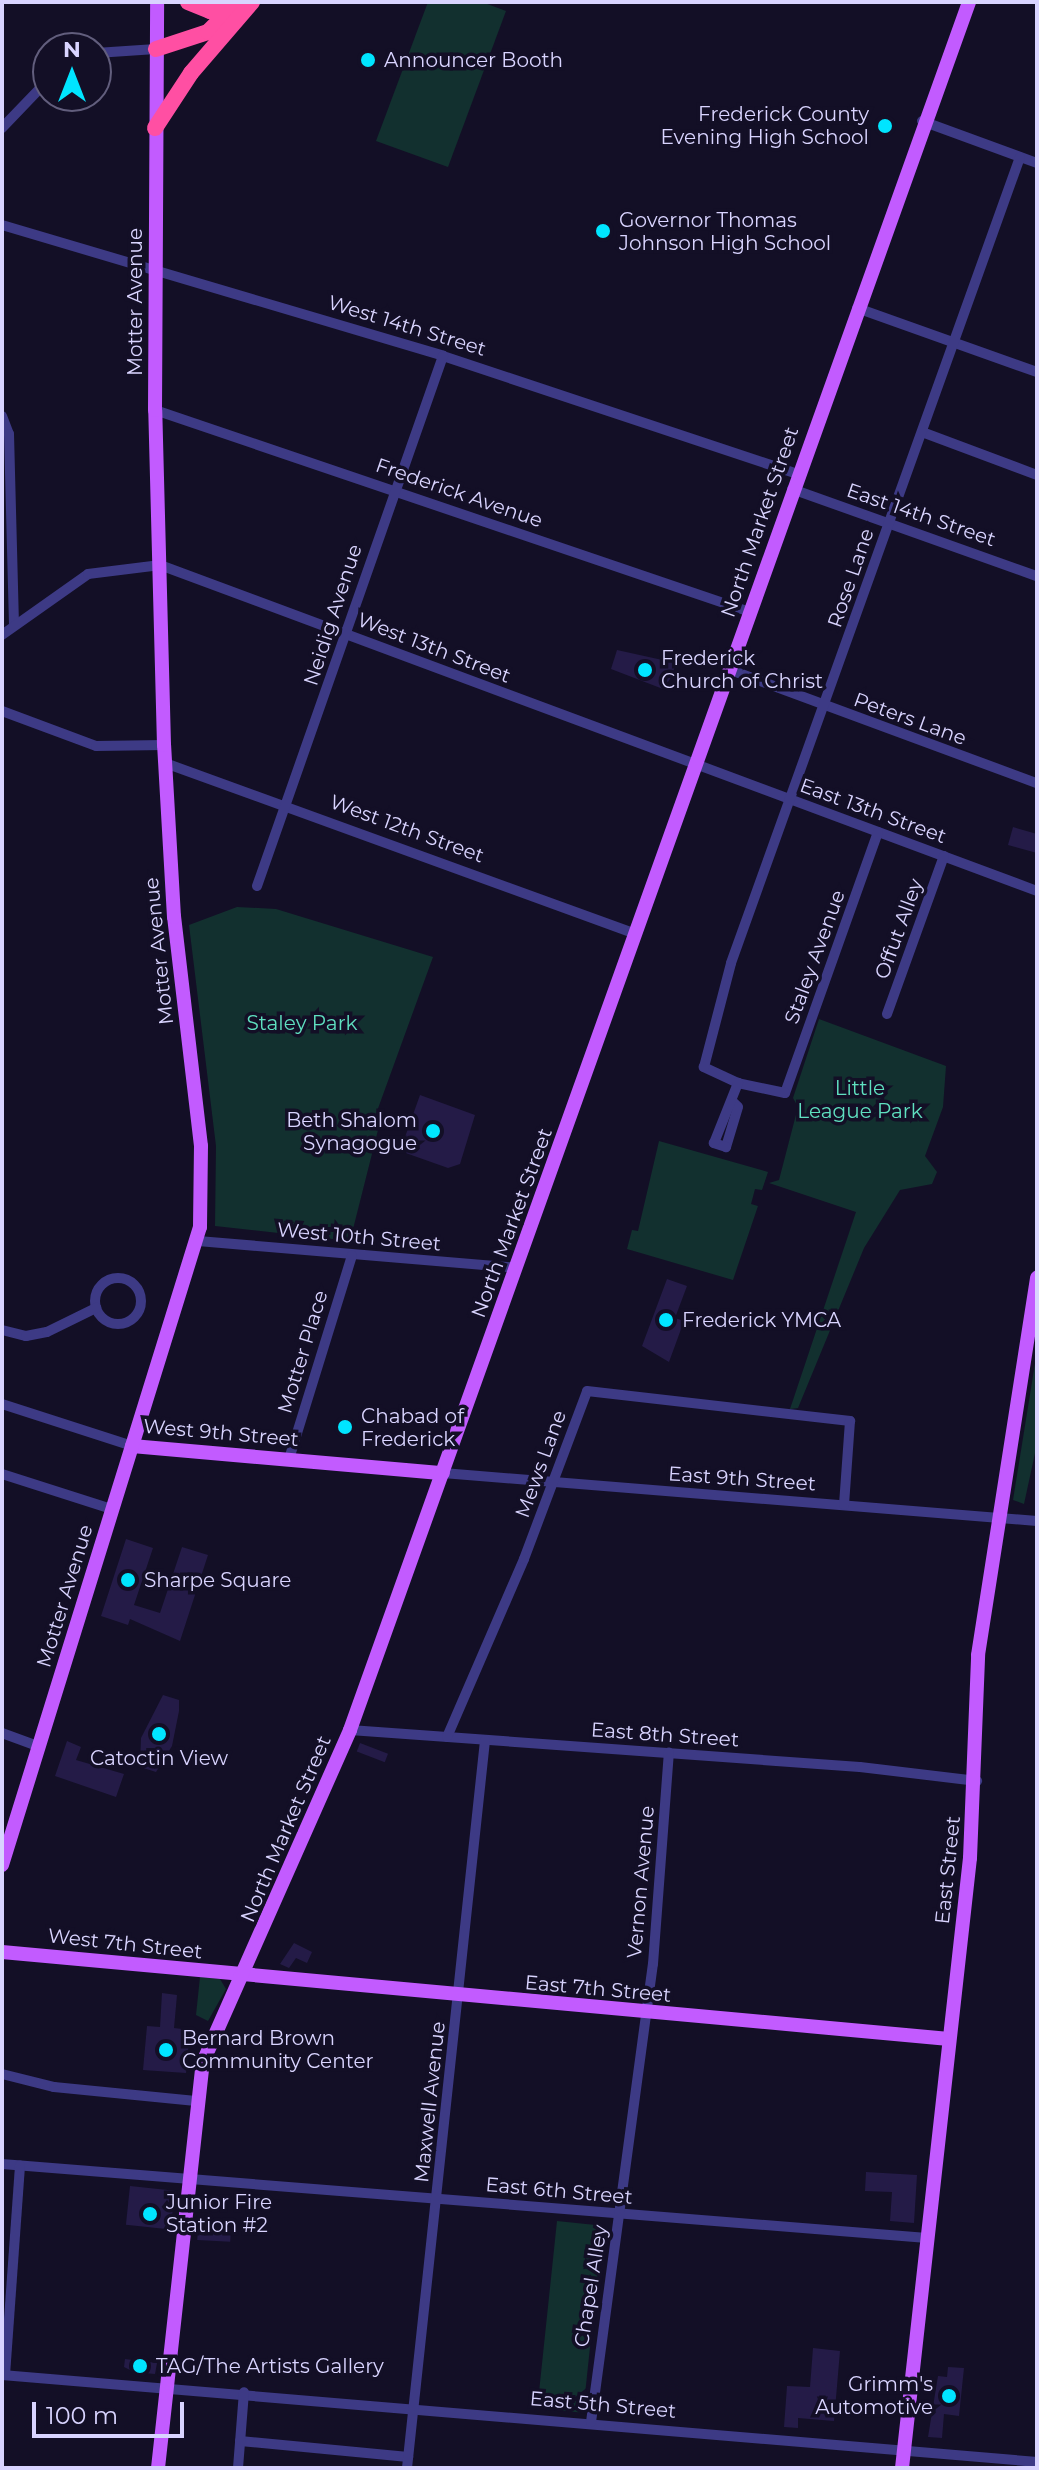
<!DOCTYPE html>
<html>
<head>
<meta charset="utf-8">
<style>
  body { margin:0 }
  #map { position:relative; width:1039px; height:2470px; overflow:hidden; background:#130f26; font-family:Montserrat,sans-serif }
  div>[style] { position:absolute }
  .green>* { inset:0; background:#12302f; transform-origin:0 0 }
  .building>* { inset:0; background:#241b47; transform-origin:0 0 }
  .minor>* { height:10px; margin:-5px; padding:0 5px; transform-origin:5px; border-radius:5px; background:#3d3a85 }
  .minor>.ring { margin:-5px; padding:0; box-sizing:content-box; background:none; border:10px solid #3d3a85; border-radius:50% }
  .major>* { height:14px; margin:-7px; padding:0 7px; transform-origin:7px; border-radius:7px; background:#c25bff }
  .highway>* { height:16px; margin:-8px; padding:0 8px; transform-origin:8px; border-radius:8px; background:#ff4fa3 }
  .dots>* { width:22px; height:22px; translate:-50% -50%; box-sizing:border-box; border:4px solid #130f26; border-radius:50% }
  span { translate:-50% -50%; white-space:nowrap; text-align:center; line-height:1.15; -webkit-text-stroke:7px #130f26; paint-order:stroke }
  .poi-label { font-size:20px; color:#d9d4ff }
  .left { translate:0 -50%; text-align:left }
  .right { translate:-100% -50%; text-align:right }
  .street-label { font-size:20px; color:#d9d4ff }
  .park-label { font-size:20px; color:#5fe0c0 }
  .frame { position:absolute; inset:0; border:4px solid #d9d4ff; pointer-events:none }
  .north { position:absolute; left:32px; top:32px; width:80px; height:80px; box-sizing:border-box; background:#130f26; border:2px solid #625e7d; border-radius:50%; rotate:0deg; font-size:22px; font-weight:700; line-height:32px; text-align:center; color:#d9d4ff }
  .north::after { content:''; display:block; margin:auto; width:28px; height:36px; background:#00e5ff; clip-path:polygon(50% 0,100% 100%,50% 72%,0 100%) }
  .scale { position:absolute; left:32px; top:2402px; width:152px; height:36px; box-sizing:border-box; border:4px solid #d9d4ff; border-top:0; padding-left:10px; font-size:24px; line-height:28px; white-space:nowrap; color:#d9d4ff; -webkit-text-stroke:6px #130f26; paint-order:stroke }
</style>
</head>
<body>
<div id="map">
  <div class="green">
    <div style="clip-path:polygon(428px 2px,482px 2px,506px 11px,448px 167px,376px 141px)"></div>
    <div style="clip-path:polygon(237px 907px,276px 909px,433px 957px,372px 1125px,378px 1130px,350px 1241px,215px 1226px,216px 1146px,189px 925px)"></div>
    <div style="clip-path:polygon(819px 1019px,946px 1066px,943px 1107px,925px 1156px,937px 1172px,932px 1184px,900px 1190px,864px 1248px,798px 1408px,790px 1409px,856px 1212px,769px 1183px,779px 1180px,798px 1107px,793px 1098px)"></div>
    <div style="clip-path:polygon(659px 1141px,768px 1172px,762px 1190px,755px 1189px,751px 1204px,758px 1206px,733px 1280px,627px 1249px,632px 1230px,638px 1231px)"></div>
    <div style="clip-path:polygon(1037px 1351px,1037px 1444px,1024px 1504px,1013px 1500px)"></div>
    <div style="clip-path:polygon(200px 1977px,220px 1979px,226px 1989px,208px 2021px,196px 2015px)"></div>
    <div style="left:557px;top:2221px;width:46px;height:188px;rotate:6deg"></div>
  </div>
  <div class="building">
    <div style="clip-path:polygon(617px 650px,676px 663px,672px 676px,663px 689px,611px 669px)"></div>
    <div style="clip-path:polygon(1013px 827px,1037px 834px,1037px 853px,1008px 845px)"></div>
    <div style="clip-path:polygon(420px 1095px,475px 1115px,460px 1164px,448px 1168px,400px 1151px)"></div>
    <div style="clip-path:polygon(667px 1279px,687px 1286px,675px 1318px,684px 1321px,669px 1362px,642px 1346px)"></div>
    <div style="clip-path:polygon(126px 1539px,153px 1548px,134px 1605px,160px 1613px,182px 1547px,208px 1555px,180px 1641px,130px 1619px,128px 1625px,101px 1616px)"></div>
    <div style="clip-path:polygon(163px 1695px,179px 1700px,179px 1711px,172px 1746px,156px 1772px,140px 1767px,141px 1738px)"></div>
    <div style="clip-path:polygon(67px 1741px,81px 1747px,76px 1760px,124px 1774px,116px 1797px,55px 1776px)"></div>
    <div style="left:360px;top:1743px;width:30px;height:9px;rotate:21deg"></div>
    <div style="clip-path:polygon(294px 1943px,312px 1952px,307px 1963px,296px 1958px,289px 1968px,280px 1964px)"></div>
    <div style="clip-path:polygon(162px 1993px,177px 1995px,174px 2028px,190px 2030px,186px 2073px,143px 2070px,147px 2026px,160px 2027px)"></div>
    <div style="clip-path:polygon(866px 2172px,917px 2175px,914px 2223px,890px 2221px,892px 2192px,865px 2191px)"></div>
    <div style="left:130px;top:2186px;width:45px;height:39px;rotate:6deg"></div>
    <div style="left:198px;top:2226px;width:33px;height:14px;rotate:3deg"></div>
    <div style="clip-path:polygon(813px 2348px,840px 2351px,834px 2421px,798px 2418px,798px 2428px,784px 2427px,787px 2386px,810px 2387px)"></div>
    <div style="clip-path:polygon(125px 2359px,157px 2363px,155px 2374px,134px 2372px,124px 2367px)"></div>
    <div style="clip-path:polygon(948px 2367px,964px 2368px,959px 2416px,944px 2414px,942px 2438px,928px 2437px,938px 2376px,947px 2377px)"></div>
  </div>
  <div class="minor">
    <div style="left:96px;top:53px;width:60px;rotate:-3.8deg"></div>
    <div style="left:922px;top:121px;width:122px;rotate:20.1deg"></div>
    <div style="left:2px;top:128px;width:66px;rotate:-46.2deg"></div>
    <div style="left:2px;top:225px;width:460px;rotate:16.5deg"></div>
    <div style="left:443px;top:356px;width:373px;rotate:18.4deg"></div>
    <div style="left:857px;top:308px;width:191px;rotate:19.6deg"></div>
    <div style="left:155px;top:410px;width:628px;rotate:18.75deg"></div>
    <div style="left:2px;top:416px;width:19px;rotate:69deg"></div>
    <div style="left:9px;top:434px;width:190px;rotate:88.5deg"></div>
    <div style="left:922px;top:432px;width:123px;rotate:20.5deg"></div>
    <div style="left:792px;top:489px;width:260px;rotate:19.6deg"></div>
    <div style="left:2px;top:635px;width:105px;rotate:-35.3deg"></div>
    <div style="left:88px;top:574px;width:73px;rotate:-7.1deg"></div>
    <div style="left:160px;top:565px;width:936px;rotate:20.39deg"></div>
    <div style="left:728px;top:669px;width:329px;rotate:20.3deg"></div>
    <div style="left:2px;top:711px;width:100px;rotate:20.4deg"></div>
    <div style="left:96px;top:746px;width:68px;rotate:-0.8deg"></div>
    <div style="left:165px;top:763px;width:501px;rotate:19.95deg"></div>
    <div style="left:878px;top:832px;width:277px;rotate:109.6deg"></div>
    <div style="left:785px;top:1093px;width:48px;rotate:-168deg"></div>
    <div style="left:738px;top:1083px;width:38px;rotate:-155deg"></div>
    <div style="left:704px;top:1067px;width:107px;rotate:-75.4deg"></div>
    <div style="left:731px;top:963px;width:856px;rotate:-70.27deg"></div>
    <div style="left:257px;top:886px;width:562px;rotate:-70.66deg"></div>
    <div style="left:887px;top:1014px;width:168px;rotate:-70.2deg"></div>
    <div style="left:732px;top:1101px;width:8px;rotate:45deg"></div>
    <div style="left:738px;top:1107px;width:42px;rotate:106.7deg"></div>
    <div style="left:726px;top:1147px;width:13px;rotate:-162deg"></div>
    <div style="left:714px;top:1143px;width:65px;rotate:-68.2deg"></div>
    <div style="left:198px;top:1241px;width:320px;rotate:4.8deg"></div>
    <div class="ring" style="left:95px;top:1278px;width:36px;height:36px"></div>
    <div style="left:2px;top:1330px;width:25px;rotate:14deg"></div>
    <div style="left:26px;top:1336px;width:21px;rotate:-11deg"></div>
    <div style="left:47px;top:1332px;width:55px;rotate:-26.1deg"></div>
    <div style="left:2px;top:1404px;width:137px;rotate:17.9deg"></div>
    <div style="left:289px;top:1459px;width:213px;rotate:-72.8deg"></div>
    <div style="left:443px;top:1473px;width:596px;rotate:4.62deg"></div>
    <div style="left:2px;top:1474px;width:115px;rotate:17.7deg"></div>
    <div style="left:350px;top:1730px;width:511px;rotate:4.15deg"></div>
    <div style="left:860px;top:1767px;width:118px;rotate:6.8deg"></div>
    <div style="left:2px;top:1733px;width:40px;rotate:20.2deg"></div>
    <div style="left:447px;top:1737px;width:194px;rotate:-66.6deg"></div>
    <div style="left:524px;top:1559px;width:179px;rotate:-69.4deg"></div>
    <div style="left:587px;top:1391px;width:265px;rotate:6.5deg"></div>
    <div style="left:850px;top:1421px;width:84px;rotate:94.1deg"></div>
    <div style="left:2px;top:2074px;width:54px;rotate:14deg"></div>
    <div style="left:54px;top:2087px;width:145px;rotate:5.6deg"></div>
    <div style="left:2px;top:2164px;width:928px;rotate:4.57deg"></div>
    <div style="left:2px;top:2375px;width:1039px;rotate:4.8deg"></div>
    <div style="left:5px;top:2375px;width:210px;rotate:-85.9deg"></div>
    <div style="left:591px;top:2422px;width:462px;rotate:-82.3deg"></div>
    <div style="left:653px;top:1964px;width:212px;rotate:-85.7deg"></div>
    <div style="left:240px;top:2441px;width:169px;rotate:5.4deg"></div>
    <div style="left:238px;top:2468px;width:76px;rotate:-85.5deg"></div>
    <div style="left:407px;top:2468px;width:732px;rotate:-83.88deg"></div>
  </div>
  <div class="major">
    <div style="left:132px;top:1446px;width:312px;rotate:5deg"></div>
    <div style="left:2px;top:1865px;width:668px;rotate:-72.76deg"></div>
    <div style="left:200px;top:1227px;width:81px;rotate:-89.3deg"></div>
    <div style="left:201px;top:1146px;width:231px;rotate:-96.7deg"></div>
    <div style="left:174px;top:917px;width:172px;rotate:-93.3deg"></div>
    <div style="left:164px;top:745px;width:335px;rotate:-91.5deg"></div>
    <div style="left:155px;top:410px;width:408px;rotate:-89.7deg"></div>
    <div style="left:2px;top:1952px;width:951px;rotate:5.25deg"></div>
    <div style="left:158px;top:2468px;width:408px;rotate:-83.7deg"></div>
    <div style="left:203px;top:2062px;width:363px;rotate:-66.1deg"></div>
    <div style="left:350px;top:1730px;width:1836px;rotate:-70.29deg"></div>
    <div style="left:902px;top:2468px;width:614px;rotate:-83.64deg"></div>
    <div style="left:970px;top:1858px;width:203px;rotate:-87.7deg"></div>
    <div style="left:978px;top:1655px;width:382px;rotate:-81.1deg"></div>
  </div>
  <div class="highway">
    <div style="left:188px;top:2px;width:24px;rotate:22deg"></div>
    <div style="left:210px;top:11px;width:22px;rotate:-3deg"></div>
    <div style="left:156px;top:49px;width:55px;rotate:-18.1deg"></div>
    <div style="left:208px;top:32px;width:42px;rotate:-45deg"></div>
    <div style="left:155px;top:128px;width:66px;rotate:-56.8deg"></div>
    <div style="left:191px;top:73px;width:94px;rotate:-49.3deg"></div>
  </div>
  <div class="dots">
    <div style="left:368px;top:60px;background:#00e5ff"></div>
    <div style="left:885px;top:126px;background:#00e5ff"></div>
    <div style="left:603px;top:231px;background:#00e5ff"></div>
    <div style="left:645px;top:670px;background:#00e5ff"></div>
    <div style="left:433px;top:1131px;background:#00e5ff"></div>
    <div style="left:666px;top:1320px;background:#00e5ff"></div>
    <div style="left:345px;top:1427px;background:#00e5ff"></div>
    <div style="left:128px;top:1580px;background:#00e5ff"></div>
    <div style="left:159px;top:1734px;background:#00e5ff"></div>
    <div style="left:166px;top:2050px;background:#00e5ff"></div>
    <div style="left:150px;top:2214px;background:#00e5ff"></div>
    <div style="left:140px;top:2366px;background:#00e5ff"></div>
    <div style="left:949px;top:2396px;background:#00e5ff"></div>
  </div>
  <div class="poi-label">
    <span class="left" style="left:384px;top:60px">Announcer Booth</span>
    <span class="right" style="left:869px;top:126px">Frederick County<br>Evening High School</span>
    <span class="left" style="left:619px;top:232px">Governor Thomas<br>Johnson High School</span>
    <span class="left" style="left:661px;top:670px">Frederick<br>Church of Christ</span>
    <span class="right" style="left:417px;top:1132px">Beth Shalom<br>Synagogue</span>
    <span class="left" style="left:682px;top:1320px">Frederick YMCA</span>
    <span class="left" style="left:361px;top:1428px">Chabad of<br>Frederick</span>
    <span class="left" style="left:144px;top:1580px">Sharpe Square</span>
    <span style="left:159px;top:1758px">Catoctin View</span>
    <span class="left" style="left:182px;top:2050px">Bernard Brown<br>Community Center</span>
    <span class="left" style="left:166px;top:2214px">Junior Fire<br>Station #2</span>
    <span class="left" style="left:156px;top:2366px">TAG/The Artists Gallery</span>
    <span class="right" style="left:933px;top:2396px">Grimm's<br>Automotive</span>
  </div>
  <div class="street-label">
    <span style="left:135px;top:302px;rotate:-90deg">Motter Avenue</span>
    <span style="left:407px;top:326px;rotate:17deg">West 14th Street</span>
    <span style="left:459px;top:493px;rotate:19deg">Frederick Avenue</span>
    <span style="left:921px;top:515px;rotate:19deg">East 14th Street</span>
    <span style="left:760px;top:522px;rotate:-71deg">North Market Street</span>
    <span style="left:851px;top:578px;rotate:-71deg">Rose Lane</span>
    <span style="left:333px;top:615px;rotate:-72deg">Neidig Avenue</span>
    <span style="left:434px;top:648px;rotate:21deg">West 13th Street</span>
    <span style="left:910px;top:719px;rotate:20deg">Peters Lane</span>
    <span style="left:873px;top:811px;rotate:20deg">East 13th Street</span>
    <span style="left:407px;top:829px;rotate:20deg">West 12th Street</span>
    <span style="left:899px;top:929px;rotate:-70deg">Offut Alley</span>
    <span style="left:159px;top:951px;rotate:-96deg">Motter Avenue</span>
    <span style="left:815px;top:957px;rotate:-70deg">Staley Avenue</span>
    <span style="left:512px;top:1223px;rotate:-70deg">North Market Street</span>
    <span style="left:359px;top:1237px;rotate:5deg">West 10th Street</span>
    <span style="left:303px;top:1352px;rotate:-73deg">Motter Place</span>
    <span style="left:221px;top:1433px;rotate:5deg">West 9th Street</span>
    <span style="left:541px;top:1464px;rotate:-70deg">Mews Lane</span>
    <span style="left:742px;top:1479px;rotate:4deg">East 9th Street</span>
    <span style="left:65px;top:1596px;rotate:-73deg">Motter Avenue</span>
    <span style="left:665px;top:1735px;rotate:4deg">East 8th Street</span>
    <span style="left:286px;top:1829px;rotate:-67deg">North Market Street</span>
    <span style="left:948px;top:1870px;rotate:-84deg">East Street</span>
    <span style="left:641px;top:1882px;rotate:-85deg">Vernon Avenue</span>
    <span style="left:125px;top:1944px;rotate:6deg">West 7th Street</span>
    <span style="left:598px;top:1989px;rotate:5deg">East 7th Street</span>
    <span style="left:430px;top:2102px;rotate:-84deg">Maxwell Avenue</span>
    <span style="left:559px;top:2191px;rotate:5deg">East 6th Street</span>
    <span style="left:591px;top:2286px;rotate:-81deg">Chapel Alley</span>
    <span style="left:603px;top:2405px;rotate:5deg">East 5th Street</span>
  </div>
  <div class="park-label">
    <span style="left:302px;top:1023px">Staley Park</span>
    <span style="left:860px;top:1100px">Little<br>League Park</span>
  </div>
  <div class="frame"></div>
  <div class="north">N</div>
  <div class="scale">100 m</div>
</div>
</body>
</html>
